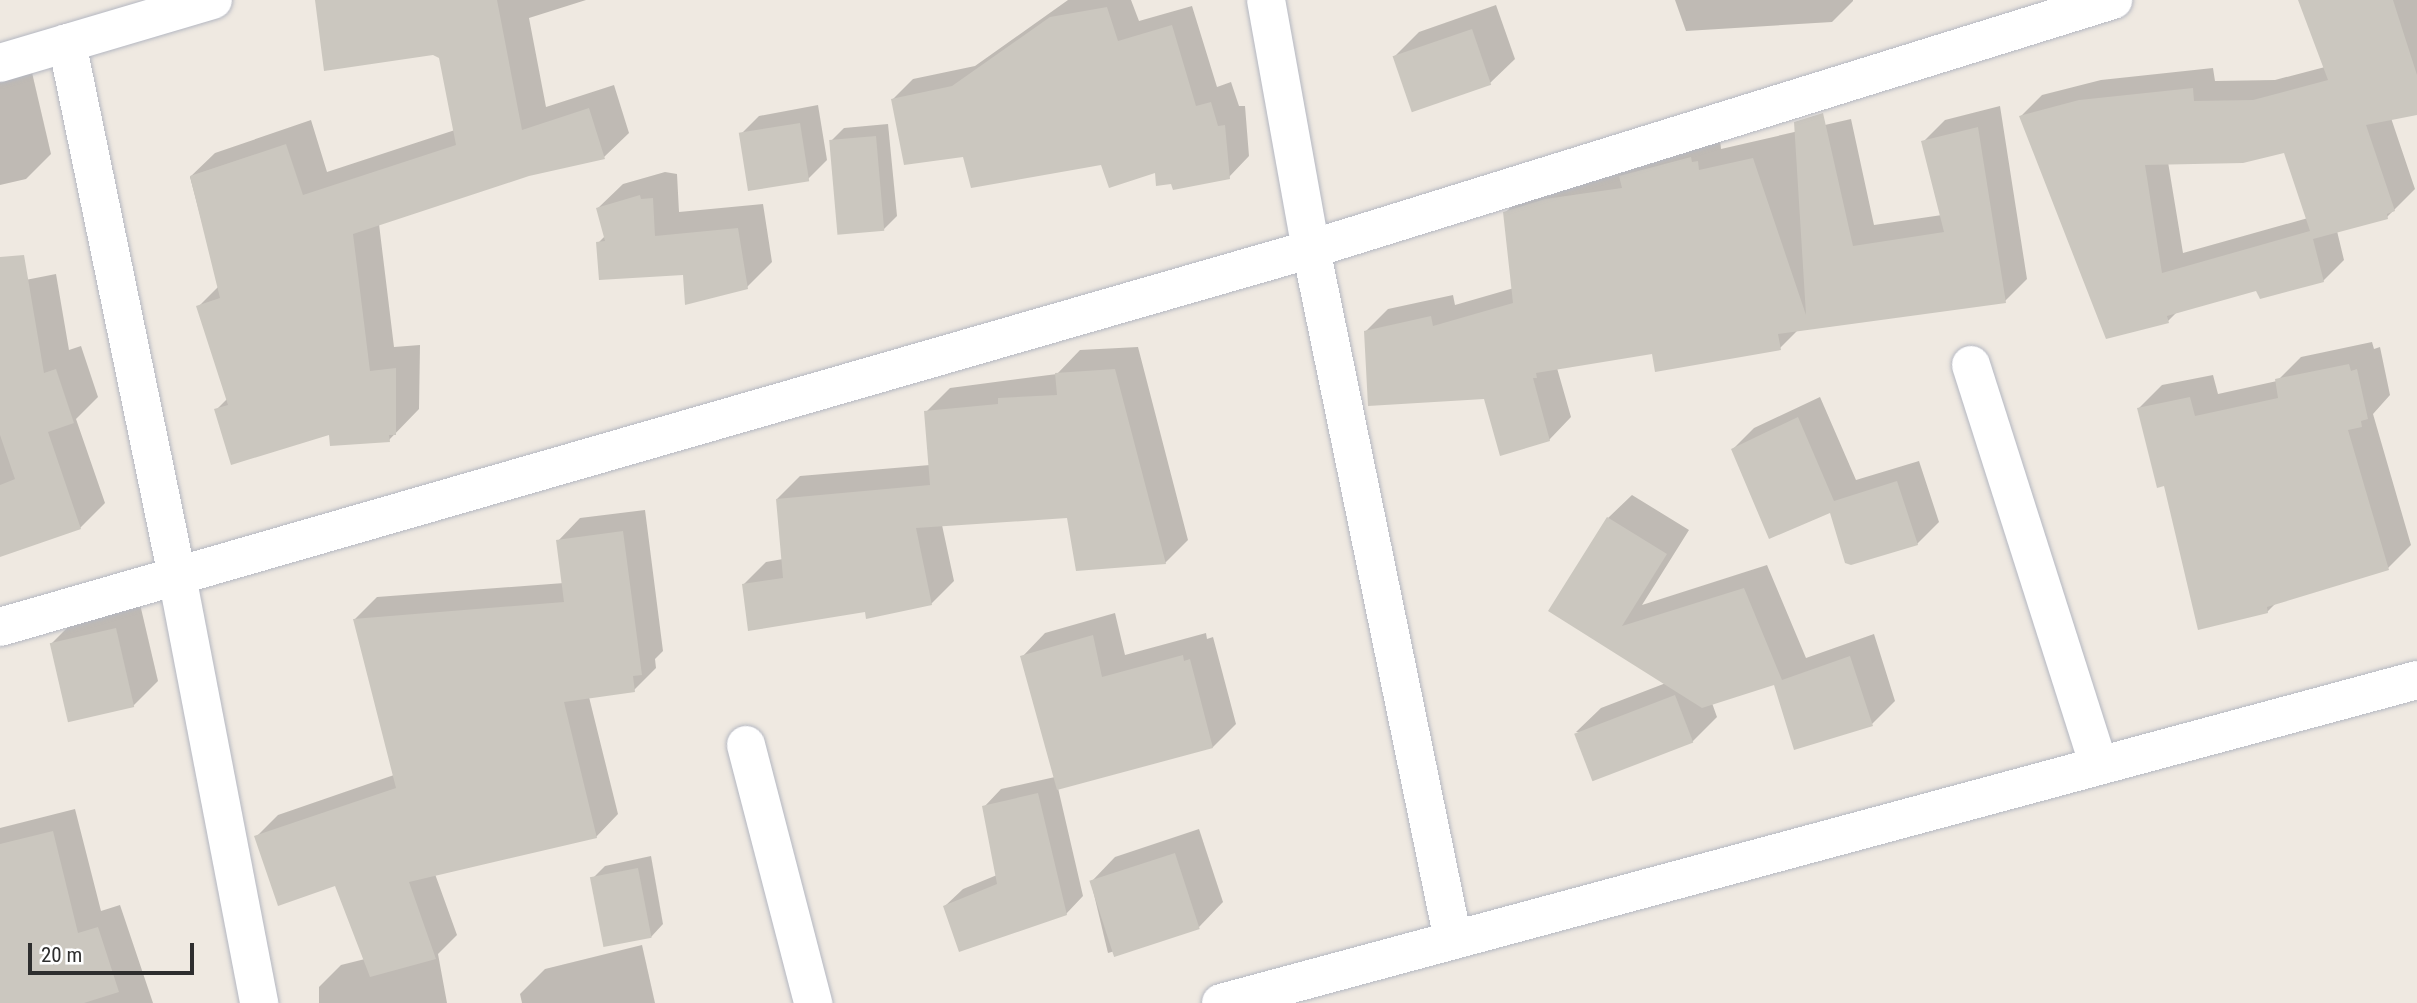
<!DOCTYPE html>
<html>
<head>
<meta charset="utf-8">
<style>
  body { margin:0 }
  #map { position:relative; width:2417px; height:1003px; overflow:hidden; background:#efe9e1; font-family:"Roboto Condensed",sans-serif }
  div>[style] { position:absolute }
  .shadow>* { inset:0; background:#0003 }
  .building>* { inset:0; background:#cbc7bf; transform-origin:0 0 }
  .roads { filter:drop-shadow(0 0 2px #b4b7c1) drop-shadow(0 0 2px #b4b7c1) }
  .minor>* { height:38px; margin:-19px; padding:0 19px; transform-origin:19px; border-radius:19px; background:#fff }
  span { translate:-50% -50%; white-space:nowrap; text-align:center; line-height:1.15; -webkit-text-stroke:5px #fff; paint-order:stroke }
  .scale { position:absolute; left:28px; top:943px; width:166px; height:32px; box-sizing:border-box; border:4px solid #2e2e2e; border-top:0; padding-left:9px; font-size:21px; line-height:24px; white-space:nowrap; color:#2e2e2e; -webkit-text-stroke:5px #fff; paint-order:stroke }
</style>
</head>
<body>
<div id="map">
  <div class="shadow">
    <div style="clip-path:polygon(329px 0,586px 0,529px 18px,546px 107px,614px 85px,629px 133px,604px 157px,529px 174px,379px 224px,394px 347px,420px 345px,419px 409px,389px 440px,216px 410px,227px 399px,198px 307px,219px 286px,190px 177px,215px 153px,311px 120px,327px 172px,455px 130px,441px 57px)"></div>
    <div style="clip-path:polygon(1068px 0,1131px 0,1139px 21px,1192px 6px,1217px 87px,1231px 82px,1239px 106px,1245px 106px,1249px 156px,1229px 177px,1172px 183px,1157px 170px,1103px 163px,965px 155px,893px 99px,913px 79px,975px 66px)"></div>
    <div style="clip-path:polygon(1675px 0,1853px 0,1853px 1px,1832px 22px,1686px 31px)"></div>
    <div style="clip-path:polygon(evenodd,2300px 0,2417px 0,2417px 113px,2391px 118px,2415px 189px,2387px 217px,2337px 231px,2344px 260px,2323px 281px,2257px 290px,2178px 311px,2168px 321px,2021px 116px,2042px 95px,2101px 80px,2213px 68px,2215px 81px,2275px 80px,2325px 67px,2300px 0,2285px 151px,2308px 218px,2183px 253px,2168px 162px,2285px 151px)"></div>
    <div style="clip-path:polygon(1496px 5px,1515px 59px,1490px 83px,1413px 110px,1394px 57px,1419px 32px)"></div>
    <div style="clip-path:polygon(30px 64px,51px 154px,26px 179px,0 185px,0 71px)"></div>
    <div style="clip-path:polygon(818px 105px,827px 160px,808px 179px,740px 135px,759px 116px)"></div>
    <div style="clip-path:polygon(2000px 106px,2027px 279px,2005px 301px,1799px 329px,1780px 348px,1653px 352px,1557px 368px,1571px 417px,1549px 440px,1486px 397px,1366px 331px,1388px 309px,1453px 295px,1455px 305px,1514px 288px,1505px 213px,1527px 191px,1720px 140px,1721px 149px,1851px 119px,1874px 225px,1942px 215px,1923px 142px,1945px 120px)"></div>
    <div style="clip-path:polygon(888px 124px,897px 216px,884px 229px,831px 141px,844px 128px)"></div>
    <div style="clip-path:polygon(665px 172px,677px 174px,679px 212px,763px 204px,772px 262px,747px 287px,685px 273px,598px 243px,605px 236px,598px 208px,623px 184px)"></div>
    <div style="clip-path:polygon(56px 274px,69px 350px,81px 346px,98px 397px,76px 419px,105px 503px,80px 528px,0 555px,0 285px)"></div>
    <div style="clip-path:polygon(2372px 342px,2374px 349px,2380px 347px,2390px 395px,2373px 414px,2411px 545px,2388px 568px,2277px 602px,2267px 612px,2165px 484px,2139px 408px,2162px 385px,2213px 375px,2218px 394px,2277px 381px,2301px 357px)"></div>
    <div style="clip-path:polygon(1138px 347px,1188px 540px,1165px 563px,1069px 515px,942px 525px,954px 581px,931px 604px,866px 610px,743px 585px,766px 562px,783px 559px,777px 499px,800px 476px,930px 465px,927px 411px,950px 388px,1057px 374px,1080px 350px)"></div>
    <div style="clip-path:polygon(1820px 397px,1856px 480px,1919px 461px,1939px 522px,1917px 544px,1831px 510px,1733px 449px,1754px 428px)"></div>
    <div style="clip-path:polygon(1632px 495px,1689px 530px,1642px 605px,1767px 565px,1806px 658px,1874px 634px,1895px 701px,1872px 724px,1775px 683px,1712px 703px,1717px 717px,1692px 742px,1576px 732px,1601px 708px,1666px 683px,1551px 611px,1608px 518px)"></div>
    <div style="clip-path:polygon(645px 510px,663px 651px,655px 659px,656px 668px,634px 690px,589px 697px,618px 814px,596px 837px,435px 874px,457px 935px,438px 954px,447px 1003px,319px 1003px,319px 987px,341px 965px,365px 959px,336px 884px,256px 837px,278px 815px,394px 775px,355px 619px,377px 597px,564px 583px,558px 541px,580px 518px)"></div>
    <div style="clip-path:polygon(140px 604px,158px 681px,133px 706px,52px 643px,77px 618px)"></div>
    <div style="clip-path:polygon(1115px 613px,1125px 655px,1206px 633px,1207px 639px,1213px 637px,1236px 724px,1213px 747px,1058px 788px,1083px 896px,1066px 914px,945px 906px,963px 889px,997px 875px,984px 807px,1001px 789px,1055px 777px,1022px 657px,1045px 633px)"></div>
    <div style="clip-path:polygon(75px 809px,101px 911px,120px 905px,153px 1003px,0 1003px,0 828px)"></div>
    <div style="clip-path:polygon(1199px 829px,1223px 902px,1199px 927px,1108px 953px,1091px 882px,1115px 857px)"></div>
    <div style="clip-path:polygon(651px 856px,663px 924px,651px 937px,592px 879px,605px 866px)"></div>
    <div style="clip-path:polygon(642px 945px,655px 1003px,522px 1003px,520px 994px,545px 969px)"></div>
  </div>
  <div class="building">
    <div style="clip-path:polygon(315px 0,497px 0,522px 130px,589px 108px,605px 159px,529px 176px,353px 234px,370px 371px,396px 368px,396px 435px,389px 435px,390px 442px,330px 446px,329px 435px,231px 465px,214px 409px,228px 405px,196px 306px,220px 298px,190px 176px,286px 144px,303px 195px,456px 145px,439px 58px,433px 55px,324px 71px)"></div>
    <div style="clip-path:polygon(evenodd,2298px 0,2393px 0,2417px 75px,2417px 115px,2366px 125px,2395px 211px,2387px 214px,2388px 219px,2313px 239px,2324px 282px,2260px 299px,2256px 291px,2167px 316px,2169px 323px,2106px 339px,2019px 116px,2079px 100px,2193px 88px,2194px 101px,2253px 100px,2328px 80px,2298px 0,2284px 153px,2310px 231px,2162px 273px,2145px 165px,2243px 163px,2284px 153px)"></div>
    <div style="clip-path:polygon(1107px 7px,1118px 41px,1172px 25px,1196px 106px,1211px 102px,1218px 126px,1225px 125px,1230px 179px,1173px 190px,1171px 184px,1156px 186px,1155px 173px,1109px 188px,1101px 165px,971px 188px,963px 157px,904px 165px,891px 99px,952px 86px,1050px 17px)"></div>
    <div style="left:1472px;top:29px;width:59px;height:84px;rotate:71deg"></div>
    <div style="clip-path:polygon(1823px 113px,1853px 246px,1944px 232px,1921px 141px,1978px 127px,2006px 303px,1778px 334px,1781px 350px,1655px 372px,1652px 354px,1536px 373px,1537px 378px,1533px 378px,1550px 441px,1500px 456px,1484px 399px,1368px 406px,1364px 331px,1431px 316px,1433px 326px,1513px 303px,1503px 212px,1545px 199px,1622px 188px,1619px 176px,1691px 157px,1692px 162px,1698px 161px,1699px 170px,1753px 158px,1806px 315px,1794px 122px)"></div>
    <div style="left:800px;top:123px;width:59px;height:62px;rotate:81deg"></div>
    <div style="left:876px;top:136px;width:95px;height:47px;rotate:85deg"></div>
    <div style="clip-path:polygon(640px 195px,641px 199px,653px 198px,655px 236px,738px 228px,748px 289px,685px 305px,683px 275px,599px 280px,596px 242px,605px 241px,596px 208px)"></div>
    <div style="clip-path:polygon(24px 255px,44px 373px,56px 369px,74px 423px,48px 432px,81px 529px,0 557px,0 485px,15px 479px,0 435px,0 257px)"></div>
    <div style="clip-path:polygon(2349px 364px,2351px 371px,2357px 369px,2368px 419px,2361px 421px,2362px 427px,2348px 430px,2389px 570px,2267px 607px,2268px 613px,2198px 630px,2164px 486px,2157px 488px,2137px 408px,2190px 397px,2195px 416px,2278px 398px,2275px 379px)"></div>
    <div style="clip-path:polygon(1115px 369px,1166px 564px,1076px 571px,1067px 518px,916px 528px,932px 605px,866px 619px,865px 612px,748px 631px,742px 584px,783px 578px,776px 499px,930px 485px,924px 411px,998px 404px,998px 398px,1057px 395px,1055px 373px)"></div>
    <div style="clip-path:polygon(1798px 417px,1834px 501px,1897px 481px,1918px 545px,1851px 565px,1845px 563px,1830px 513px,1769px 539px,1731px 449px)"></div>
    <div style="clip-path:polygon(1607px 517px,1667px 554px,1622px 626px,1744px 588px,1782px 680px,1850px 656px,1873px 726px,1794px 750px,1774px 685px,1702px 708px,1548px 611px)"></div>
    <div style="clip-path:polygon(623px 531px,642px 675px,633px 676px,635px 692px,564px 702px,597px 838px,409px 882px,436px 959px,370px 977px,335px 886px,278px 906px,254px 836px,396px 788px,353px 619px,564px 602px,556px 540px)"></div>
    <div style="left:116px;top:628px;width:81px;height:68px;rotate:77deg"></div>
    <div style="clip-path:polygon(1093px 635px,1102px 677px,1183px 655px,1184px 661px,1190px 659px,1213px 748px,1057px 790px,1020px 656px)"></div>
    <div style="left:1675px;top:695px;width:51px;height:108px;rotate:69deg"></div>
    <div style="clip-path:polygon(1038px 793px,1067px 915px,959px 952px,943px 906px,997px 884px,982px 806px)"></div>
    <div style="clip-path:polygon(53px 831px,78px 933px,98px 927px,119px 992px,84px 1003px,0 1003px,0 844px)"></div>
    <div style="left:1175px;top:853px;width:80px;height:90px;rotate:72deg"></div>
    <div style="left:638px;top:868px;width:71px;height:49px;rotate:79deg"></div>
  </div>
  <div class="roads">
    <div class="minor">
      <div style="left:1266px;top:0;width:253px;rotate:79.8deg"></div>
      <div style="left:1311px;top:249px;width:705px;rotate:78.39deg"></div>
      <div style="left:67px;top:43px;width:544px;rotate:78.34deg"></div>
      <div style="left:177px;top:576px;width:435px;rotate:79.1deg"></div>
      <div style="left:0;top:63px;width:222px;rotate:-16.5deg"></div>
      <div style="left:1971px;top:365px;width:420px;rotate:72.3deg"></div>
      <div style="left:0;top:627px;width:1364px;rotate:-16.08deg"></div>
      <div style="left:1311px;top:249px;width:840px;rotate:-17.25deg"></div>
      <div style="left:746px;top:745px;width:267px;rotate:75.4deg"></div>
      <div style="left:1221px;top:1003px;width:1239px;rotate:-15.11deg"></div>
    </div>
  </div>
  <div class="scale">20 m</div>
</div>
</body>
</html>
